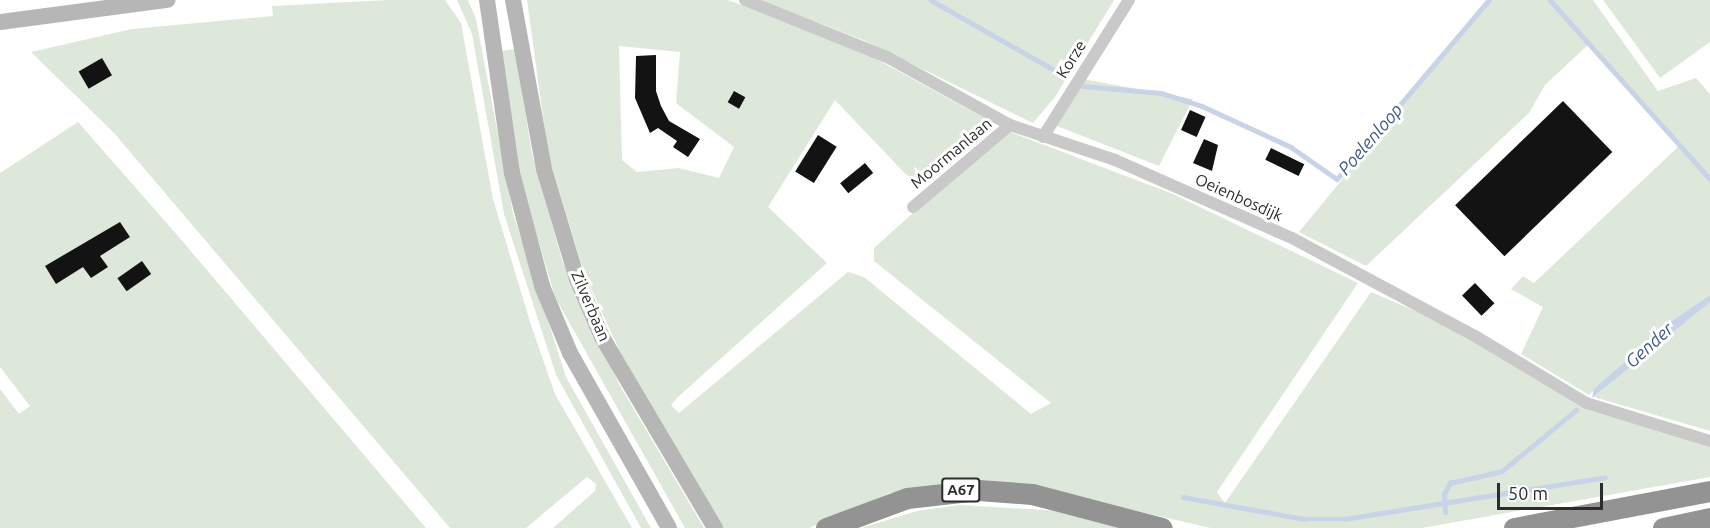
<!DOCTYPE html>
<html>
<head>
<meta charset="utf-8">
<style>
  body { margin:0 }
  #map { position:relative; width:1710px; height:528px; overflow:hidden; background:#fff; font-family:Ubuntu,sans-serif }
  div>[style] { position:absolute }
  .green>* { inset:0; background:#dee8da }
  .water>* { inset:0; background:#c7d3e7 }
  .stream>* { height:4.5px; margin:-2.25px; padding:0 2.25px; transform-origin:2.25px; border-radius:2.25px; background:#c7d3e7 }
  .building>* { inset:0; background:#131313; transform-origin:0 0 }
  .street>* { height:12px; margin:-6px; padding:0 6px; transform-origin:6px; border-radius:6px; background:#c9c9c9 }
  .secondary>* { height:16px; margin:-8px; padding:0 8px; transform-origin:8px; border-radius:8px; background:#b6b6b6 }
  .highway>* { height:21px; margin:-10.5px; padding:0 10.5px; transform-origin:10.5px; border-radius:10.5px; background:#939393 }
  span { translate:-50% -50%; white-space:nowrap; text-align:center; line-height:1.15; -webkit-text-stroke:6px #fff; paint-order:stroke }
  .shield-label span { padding:2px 4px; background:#fff; border:2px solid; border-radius:4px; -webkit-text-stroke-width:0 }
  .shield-label { font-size:15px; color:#2c2c2c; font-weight:700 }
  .street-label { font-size:16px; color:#2c2c2c }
  .water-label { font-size:18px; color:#415a86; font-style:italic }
  .scale { position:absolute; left:1497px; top:483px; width:106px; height:27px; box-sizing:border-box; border:3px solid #2c2c2c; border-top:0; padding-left:8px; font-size:18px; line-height:21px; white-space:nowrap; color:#2c2c2c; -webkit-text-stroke:4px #fff; paint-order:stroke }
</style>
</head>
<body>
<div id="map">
  <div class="green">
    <div style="clip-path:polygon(389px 0,445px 0,461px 23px,493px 199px,531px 325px,555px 394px,632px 528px,553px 528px,595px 491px,596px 484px,587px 477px,526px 528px,450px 528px,114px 133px,31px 52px,132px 29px,273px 16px,272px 6px)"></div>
    <div style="clip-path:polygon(457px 0,468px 0,476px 19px,513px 213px,566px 377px,651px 528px,641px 528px,556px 375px,504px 214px,472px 34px)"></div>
    <div style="clip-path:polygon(evenodd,527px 0,728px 0,854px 47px,988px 120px,915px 184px,835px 100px,768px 207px,827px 263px,678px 397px,671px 405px,679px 413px,848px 272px,864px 277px,1031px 414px,1051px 403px,874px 261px,874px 248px,1005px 130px,1173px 194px,1358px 283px,1217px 492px,1225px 503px,1371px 292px,1441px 322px,1584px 409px,1710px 446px,1710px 477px,1422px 528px,1211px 528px,1019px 484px,890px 493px,809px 528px,722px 528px,627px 367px,584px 273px,548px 154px,527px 0,619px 46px,680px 52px,676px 103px,734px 147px,719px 178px,679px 168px,637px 172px,622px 160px,619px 46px)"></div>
    <div style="clip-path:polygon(759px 0,1114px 0,1055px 97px,1033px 123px,863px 40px)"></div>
    <div style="clip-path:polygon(1490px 0,1593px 0,1658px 91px,1696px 78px,1710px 94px,1710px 295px,1670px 322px,1589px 395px,1521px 354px,1543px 307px,1511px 289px,1523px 276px,1534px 283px,1679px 146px,1589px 44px,1545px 85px,1529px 113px,1366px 266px,1299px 232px)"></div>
    <div style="clip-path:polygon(1603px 0,1710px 0,1710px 42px,1660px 78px)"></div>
    <div style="clip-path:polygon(515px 49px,532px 154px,563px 263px,619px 384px,704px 528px,685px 528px,555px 297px,520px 178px,500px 51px)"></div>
    <div style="clip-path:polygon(1082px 79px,1193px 99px,1159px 166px,1057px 126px)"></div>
    <div style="clip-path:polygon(78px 122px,178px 236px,426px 528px,0 528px,0 389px,19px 414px,30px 406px,0 367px,0 173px)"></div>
    <div style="clip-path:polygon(1710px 302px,1710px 431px,1594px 397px,1667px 332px)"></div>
    <div style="clip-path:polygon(960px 505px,1079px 512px,1139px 528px,861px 528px,917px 511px)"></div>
  </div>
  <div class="water">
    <div style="clip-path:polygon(1710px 295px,1710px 302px,1592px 398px,1594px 389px,1670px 322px)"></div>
  </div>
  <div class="stream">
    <div style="left:931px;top:0;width:152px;rotate:29.6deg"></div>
    <div style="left:1550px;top:0;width:240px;rotate:48.2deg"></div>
    <div style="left:1083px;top:86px;width:78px;rotate:5.1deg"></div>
    <div style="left:1161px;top:93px;width:43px;rotate:17.6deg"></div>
    <div style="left:1202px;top:106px;width:98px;rotate:24.7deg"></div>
    <div style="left:1291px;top:147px;width:56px;rotate:34.8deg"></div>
    <div style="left:1337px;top:179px;width:235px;rotate:-49.7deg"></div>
    <div style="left:1183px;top:497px;width:123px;rotate:10.3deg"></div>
    <div style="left:1304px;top:519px;width:40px"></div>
    <div style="left:1344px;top:519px;width:264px;rotate:-9.1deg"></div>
    <div style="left:1445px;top:513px;width:19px;rotate:-93deg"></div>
    <div style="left:1444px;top:494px;width:13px;rotate:-61deg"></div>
    <div style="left:1450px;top:483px;width:53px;rotate:-13deg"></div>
    <div style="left:1502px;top:471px;width:96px;rotate:-39.5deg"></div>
  </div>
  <div class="building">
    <div style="clip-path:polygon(656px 55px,656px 91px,661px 106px,669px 121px,700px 139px,688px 157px,673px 147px,677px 141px,658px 128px,650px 133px,635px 98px,636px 56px)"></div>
    <div style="left:102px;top:58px;width:20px;height:27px;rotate:60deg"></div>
    <div style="left:734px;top:91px;width:13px;height:13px;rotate:29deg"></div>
    <div style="left:1563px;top:101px;width:71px;height:150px;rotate:46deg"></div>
    <div style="left:1190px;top:110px;width:17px;height:22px;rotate:24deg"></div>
    <div style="left:818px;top:135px;width:22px;height:43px;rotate:32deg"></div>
    <div style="clip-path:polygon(1204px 139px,1218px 145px,1212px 171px,1193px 163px)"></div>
    <div style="left:1271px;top:148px;width:37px;height:13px;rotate:26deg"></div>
    <div style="left:865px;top:163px;width:13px;height:32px;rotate:51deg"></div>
    <div style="clip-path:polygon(120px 222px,130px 237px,100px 256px,108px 267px,91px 278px,83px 267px,56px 284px,45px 266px)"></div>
    <div style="left:142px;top:261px;width:16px;height:30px;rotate:55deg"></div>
    <div style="left:1475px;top:283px;width:28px;height:18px;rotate:46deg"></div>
  </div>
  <div class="street">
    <div style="left:745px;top:0;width:153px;rotate:21.9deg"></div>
    <div style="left:887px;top:57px;width:141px;rotate:28.9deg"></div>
    <div style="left:1010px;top:125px;width:111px;rotate:18.4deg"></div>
    <div style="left:1115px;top:160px;width:193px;rotate:23.8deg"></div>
    <div style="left:1292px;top:238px;width:208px;rotate:28.2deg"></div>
    <div style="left:1475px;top:336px;width:130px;rotate:31.1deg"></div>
    <div style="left:1586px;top:403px;width:130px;rotate:17deg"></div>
    <div style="left:1043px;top:137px;width:162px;rotate:-57.9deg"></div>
    <div style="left:913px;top:207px;width:127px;rotate:-40.2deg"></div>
  </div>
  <div class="secondary">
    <div style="left:487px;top:0;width:175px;rotate:81.8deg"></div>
    <div style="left:512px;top:173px;width:117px;rotate:75.1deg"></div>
    <div style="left:542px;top:286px;width:73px;rotate:67.3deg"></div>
    <div style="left:570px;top:353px;width:201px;rotate:60.5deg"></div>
    <div style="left:513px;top:0;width:172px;rotate:79.6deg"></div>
    <div style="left:544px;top:169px;width:115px;rotate:73.3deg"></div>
    <div style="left:577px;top:279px;width:63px;rotate:66.7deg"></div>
    <div style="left:602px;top:337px;width:222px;rotate:59.4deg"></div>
    <div style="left:0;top:22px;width:169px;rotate:-7.5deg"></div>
  </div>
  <div class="highway">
    <div style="left:826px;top:528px;width:86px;rotate:-20.3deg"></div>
    <div style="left:907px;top:498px;width:71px;rotate:-6.4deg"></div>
    <div style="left:978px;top:490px;width:54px;rotate:4.2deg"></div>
    <div style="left:1032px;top:494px;width:134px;rotate:14.7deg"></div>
    <div style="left:1514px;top:528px;width:199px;rotate:-10.7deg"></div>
    <div style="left:1663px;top:528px;width:48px;rotate:-12deg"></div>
  </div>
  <div class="shield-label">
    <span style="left:961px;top:490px">A67</span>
  </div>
  <div class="street-label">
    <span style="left:1071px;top:59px;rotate:-58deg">Korze</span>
    <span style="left:951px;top:153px;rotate:-40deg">Moormanlaan</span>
    <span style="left:1239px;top:197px;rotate:24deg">Oeienbosdijk</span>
    <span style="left:591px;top:306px;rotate:67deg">Zilverbaan</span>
  </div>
  <div class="water-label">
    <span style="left:1370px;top:139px;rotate:-49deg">Poelenloop</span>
    <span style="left:1649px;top:345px;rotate:-42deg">Gender</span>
  </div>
  <div class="scale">50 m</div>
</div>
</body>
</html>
